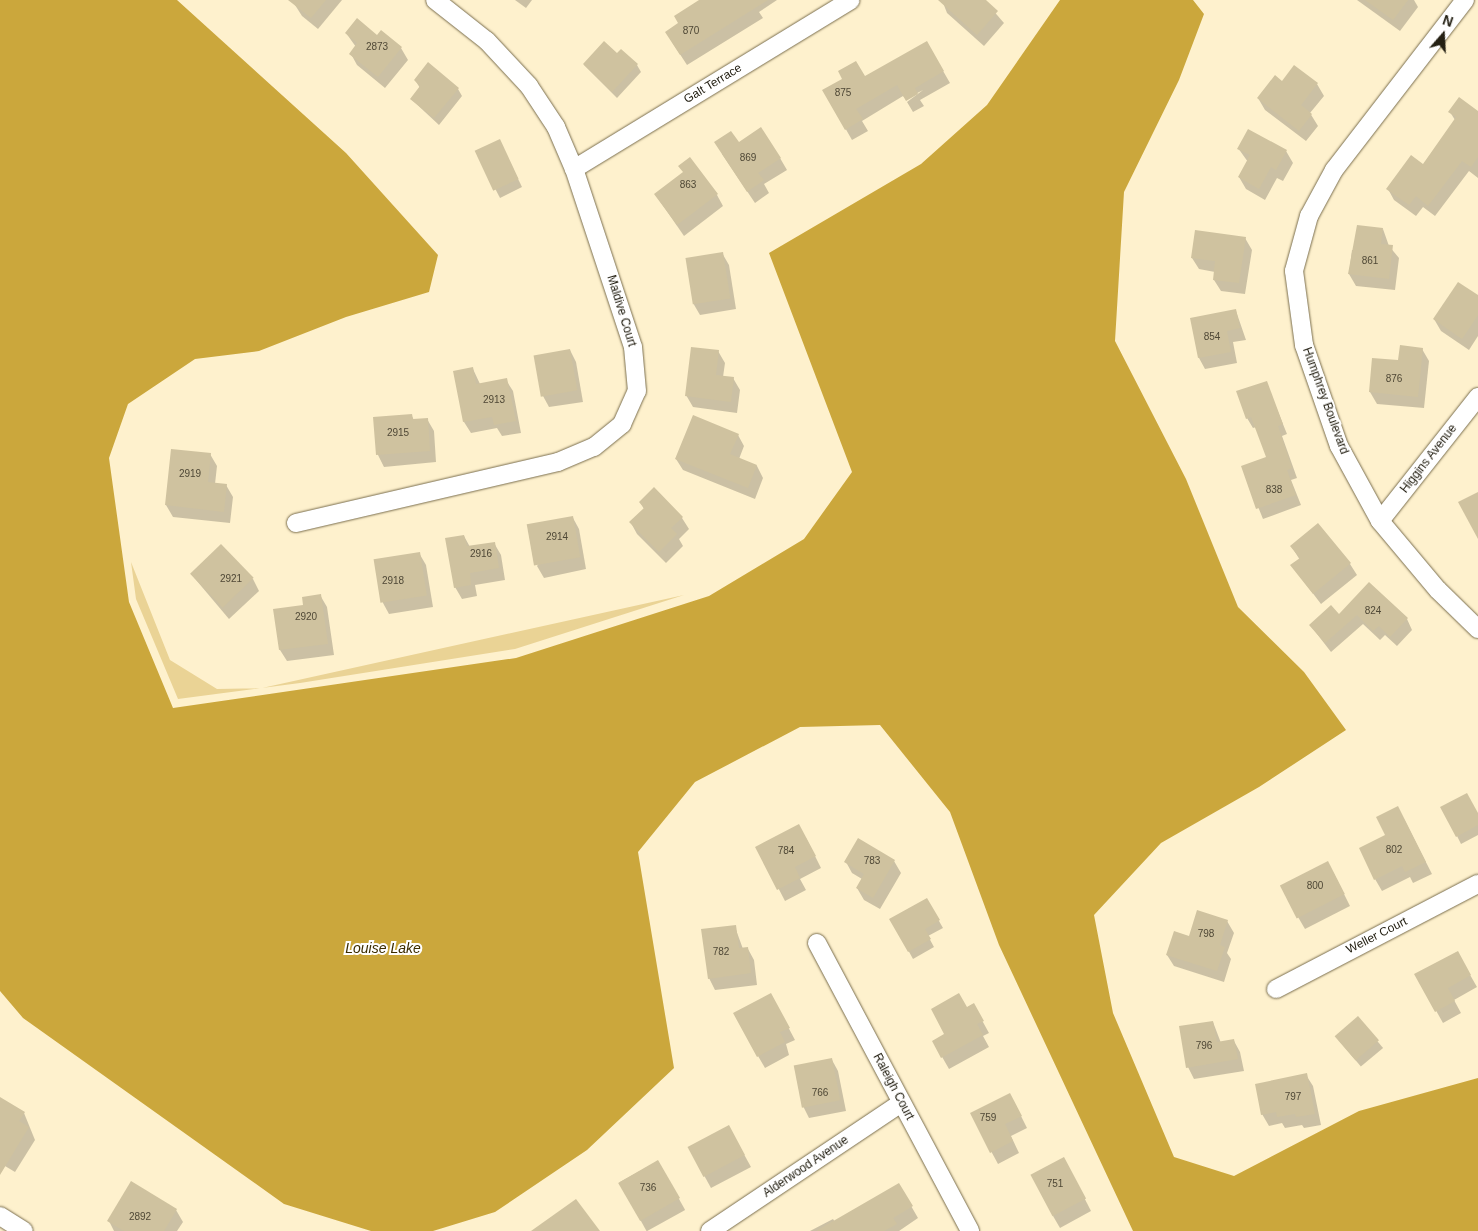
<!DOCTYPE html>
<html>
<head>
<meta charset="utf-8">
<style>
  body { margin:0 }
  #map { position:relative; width:1478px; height:1231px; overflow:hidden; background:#fef1cd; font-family:Helvetica,sans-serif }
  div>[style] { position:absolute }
  .green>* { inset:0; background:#ead395 }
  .water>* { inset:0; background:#cba73c }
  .shadow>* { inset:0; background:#0003; transform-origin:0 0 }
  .building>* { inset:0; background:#cfc29f; transform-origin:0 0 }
  .roads { filter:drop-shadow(0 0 1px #7a6e4e) drop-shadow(0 0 1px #7a6e4e) }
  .minor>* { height:18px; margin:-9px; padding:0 9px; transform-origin:9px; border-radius:9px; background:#fff }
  span { translate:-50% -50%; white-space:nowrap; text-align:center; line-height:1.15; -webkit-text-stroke:4px #fff; paint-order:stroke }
  .number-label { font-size:10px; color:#4f4836 }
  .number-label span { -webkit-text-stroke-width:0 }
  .street-label { font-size:12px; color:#242013 }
  .water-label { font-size:14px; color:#3b2c00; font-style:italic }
  .north { position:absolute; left:1418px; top:10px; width:50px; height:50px; -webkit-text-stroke:4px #fff; paint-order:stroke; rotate:19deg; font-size:14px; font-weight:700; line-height:20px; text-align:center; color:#242013 }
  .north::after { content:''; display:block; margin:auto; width:18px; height:22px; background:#242013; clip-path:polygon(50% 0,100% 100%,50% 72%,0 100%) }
</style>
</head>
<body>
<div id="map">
  <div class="green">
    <div style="clip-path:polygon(131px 562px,170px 660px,217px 689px,262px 688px,684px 595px,515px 649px,300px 683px,178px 699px,136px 599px)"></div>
  </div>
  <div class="water">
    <div style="clip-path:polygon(0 0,177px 0,346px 153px,438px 255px,429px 292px,346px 317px,259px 351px,195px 359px,128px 404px,109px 458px,129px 602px,173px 708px,516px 658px,709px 596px,804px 539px,852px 472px,769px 253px,921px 164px,987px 105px,1060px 0,1193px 0,1204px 14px,1179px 80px,1124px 192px,1115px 341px,1186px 479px,1238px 607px,1304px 672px,1346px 730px,1259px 787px,1161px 843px,1094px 915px,1113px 1013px,1174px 1157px,1234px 1176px,1359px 1111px,1478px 1078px,1478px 1231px,1133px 1231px,999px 945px,950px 812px,880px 725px,800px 727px,695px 782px,638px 852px,674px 1068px,587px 1150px,495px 1212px,433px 1231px,371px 1231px,284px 1204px,23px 1018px,0 991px)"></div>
  </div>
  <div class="shadow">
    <div style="clip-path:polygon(300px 0,342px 0,318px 29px,302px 16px,295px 5px)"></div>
    <div style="clip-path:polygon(515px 0,532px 0,526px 8px)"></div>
    <div style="clip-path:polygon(701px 0,777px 0,759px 12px,763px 18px,687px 65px,672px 42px,680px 24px)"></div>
    <div style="clip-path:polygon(942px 0,984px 0,1004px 23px,984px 46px,947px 13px)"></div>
    <div style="clip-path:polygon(1357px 0,1414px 0,1418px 7px,1400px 31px)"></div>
    <div style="clip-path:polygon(346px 33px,378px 37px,401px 48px,408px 60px,385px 88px,357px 65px,351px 54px,356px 47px)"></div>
    <div style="clip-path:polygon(927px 43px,950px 83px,920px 100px,924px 106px,913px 112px,907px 102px,923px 90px,906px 99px,903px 96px,862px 121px,868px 131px,852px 140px,824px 91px,865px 78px)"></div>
    <div style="clip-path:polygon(617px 55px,637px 65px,641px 72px,617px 98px,584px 65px)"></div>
    <div style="clip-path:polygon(415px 80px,458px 89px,462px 96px,439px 125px,411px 99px,420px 88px)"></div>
    <div style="clip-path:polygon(1282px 82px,1317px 84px,1324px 96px,1310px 113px,1318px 126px,1306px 141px,1265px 110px,1258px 98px)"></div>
    <div style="clip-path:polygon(1450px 112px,1478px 112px,1478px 178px,1469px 171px,1435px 216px,1423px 207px,1416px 216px,1394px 200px,1388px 189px,1423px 165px,1455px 120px)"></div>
    <div style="clip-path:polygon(739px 144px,780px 158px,787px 170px,764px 184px,769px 193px,755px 203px,722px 154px)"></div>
    <div style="clip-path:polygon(503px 148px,522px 187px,500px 198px,476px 152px)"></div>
    <div style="clip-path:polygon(1238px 148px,1286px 151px,1293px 163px,1283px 181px,1277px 178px,1265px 200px,1246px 189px,1239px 177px,1248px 162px)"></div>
    <div style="clip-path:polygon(655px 194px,717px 195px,723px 206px,684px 236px)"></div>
    <div style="clip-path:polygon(1383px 229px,1389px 246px,1399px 258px,1395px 290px,1356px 286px,1349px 274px,1352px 250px,1356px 250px)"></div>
    <div style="clip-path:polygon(1245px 238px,1252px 250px,1245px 294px,1221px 291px,1214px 280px,1215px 272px,1199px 269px,1192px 258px)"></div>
    <div style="clip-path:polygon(722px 253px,729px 265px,736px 309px,700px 315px,693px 303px)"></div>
    <div style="clip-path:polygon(1478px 297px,1478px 336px,1469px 350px,1441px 331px,1434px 319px)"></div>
    <div style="clip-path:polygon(1236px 311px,1246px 340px,1233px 342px,1237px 363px,1205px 369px,1199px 358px,1191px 319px)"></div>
    <div style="clip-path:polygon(1422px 349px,1429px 361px,1424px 408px,1377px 404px,1370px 392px,1400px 362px)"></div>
    <div style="clip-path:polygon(570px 350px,576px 362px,583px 402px,549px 407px,543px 396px)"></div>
    <div style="clip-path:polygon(718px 351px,725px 363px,723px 377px,733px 378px,740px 390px,737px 413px,693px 407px,686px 395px)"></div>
    <div style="clip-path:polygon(473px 369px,480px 384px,506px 380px,513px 391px,521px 433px,502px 436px,497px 428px,471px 433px,464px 422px)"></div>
    <div style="clip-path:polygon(1266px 382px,1287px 434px,1282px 436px,1297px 478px,1291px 480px,1301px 505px,1263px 519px,1242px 467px,1268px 458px,1256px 427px,1253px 428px,1247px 418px)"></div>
    <div style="clip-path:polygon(411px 415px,414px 420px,427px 419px,434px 431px,436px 462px,384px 467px,378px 455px,374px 419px)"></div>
    <div style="clip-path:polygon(738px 435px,744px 446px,739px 459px,757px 466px,763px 478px,755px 499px,683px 470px,676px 459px)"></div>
    <div style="clip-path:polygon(210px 454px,217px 466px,215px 484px,226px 485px,233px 497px,230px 523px,173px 517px,166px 505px)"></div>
    <div style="clip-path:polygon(640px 502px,682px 518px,689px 529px,679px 539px,683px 546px,666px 563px,637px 534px,631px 523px,644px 509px)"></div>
    <div style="clip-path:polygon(573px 518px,579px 529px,586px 569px,544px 578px,537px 566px)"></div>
    <div style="clip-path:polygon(464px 536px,470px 547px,494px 543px,501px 555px,505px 580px,475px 585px,477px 596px,462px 599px,455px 587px)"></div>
    <div style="clip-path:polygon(1291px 546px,1350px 564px,1357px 575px,1321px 604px,1292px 566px,1300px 560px)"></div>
    <div style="clip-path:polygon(419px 553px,426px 565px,433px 607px,389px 614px,383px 603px,375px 561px)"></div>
    <div style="clip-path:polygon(191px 574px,253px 579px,259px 591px,229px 619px)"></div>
    <div style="clip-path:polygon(1369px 584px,1407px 619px,1412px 630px,1397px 646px,1385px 635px,1380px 640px,1363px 624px,1331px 652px,1310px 625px,1339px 616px)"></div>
    <div style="clip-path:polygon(320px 595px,327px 607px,334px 655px,287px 661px,280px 650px,275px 610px,305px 606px)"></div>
    <div style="clip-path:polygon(1478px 815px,1478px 835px,1461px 844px,1457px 836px)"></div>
    <div style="clip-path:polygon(1404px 819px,1432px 874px,1413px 883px,1410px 877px,1382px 891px,1375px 879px,1387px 836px)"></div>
    <div style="clip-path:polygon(806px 838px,821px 868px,800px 879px,806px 890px,785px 901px,757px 847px)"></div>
    <div style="clip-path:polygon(858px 840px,894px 861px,901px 873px,880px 909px,864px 900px,857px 888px,862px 879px,852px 873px,846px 862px)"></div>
    <div style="clip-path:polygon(1334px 874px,1350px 906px,1305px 929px,1298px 917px)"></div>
    <div style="clip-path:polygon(927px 900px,943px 928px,928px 936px,934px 947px,913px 959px,891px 919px)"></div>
    <div style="clip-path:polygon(1227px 921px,1234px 933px,1227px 953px,1231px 959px,1224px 982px,1174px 966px,1167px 955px,1189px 937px)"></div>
    <div style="clip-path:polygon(735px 927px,743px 949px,748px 949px,754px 960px,757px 985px,715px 990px,709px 978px)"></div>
    <div style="clip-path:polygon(1457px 952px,1477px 987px,1454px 1000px,1461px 1013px,1443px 1023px,1416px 975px)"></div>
    <div style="clip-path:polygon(973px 1004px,989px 1033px,983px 1036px,989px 1047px,949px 1069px,933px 1041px,946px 1034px,966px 1008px)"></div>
    <div style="clip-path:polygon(777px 1006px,795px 1040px,786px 1044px,789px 1055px,765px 1068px,758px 1056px)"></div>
    <div style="left:1358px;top:1018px;width:39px;height:29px;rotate:50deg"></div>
    <div style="clip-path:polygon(1213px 1022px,1221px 1043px,1234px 1041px,1240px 1052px,1244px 1071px,1194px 1079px,1188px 1067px)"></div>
    <div style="clip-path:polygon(832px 1060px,838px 1071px,846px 1111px,809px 1118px,803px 1106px,795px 1066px)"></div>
    <div style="clip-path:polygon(1306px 1075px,1313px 1086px,1321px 1125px,1304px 1128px,1302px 1125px,1285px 1128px,1282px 1123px,1269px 1126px,1262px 1114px)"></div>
    <div style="clip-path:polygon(0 1099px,24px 1113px,35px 1140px,15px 1172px,0 1163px)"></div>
    <div style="clip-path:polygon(1016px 1106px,1027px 1128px,1011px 1136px,1019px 1153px,998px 1164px,971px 1114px)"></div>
    <div style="clip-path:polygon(735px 1138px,751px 1167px,711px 1188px,689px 1148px)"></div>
    <div style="left:658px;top:1161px;width:56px;height:44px;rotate:61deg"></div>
    <div style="clip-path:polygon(1070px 1170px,1091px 1211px,1060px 1228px,1053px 1216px)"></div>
    <div style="clip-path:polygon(899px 1185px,918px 1218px,899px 1231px,810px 1231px,833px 1219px,835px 1222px)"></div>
    <div style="clip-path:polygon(176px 1210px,183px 1222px,177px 1231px,114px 1231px,109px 1221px)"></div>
  </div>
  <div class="building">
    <div style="clip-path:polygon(288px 0,326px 0,311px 18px)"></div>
    <div style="clip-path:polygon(699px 0,768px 0,680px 55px,665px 32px,678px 23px,674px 16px)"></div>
    <div style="clip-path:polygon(938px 0,986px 0,998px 11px,977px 35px)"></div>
    <div style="clip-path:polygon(1365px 0,1408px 0,1393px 20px)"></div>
    <div style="clip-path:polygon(357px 18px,377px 35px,381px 30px,402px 47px,378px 77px,349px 54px,357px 43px,345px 33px)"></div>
    <div style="clip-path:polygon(604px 41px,617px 53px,621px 49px,638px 64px,612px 92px,583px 64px)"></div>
    <div style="clip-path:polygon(927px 41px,944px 71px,915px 88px,918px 94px,906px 101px,897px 85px,856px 109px,863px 119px,845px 130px,822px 90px,842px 79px,838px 71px,856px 61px,865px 76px)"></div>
    <div style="clip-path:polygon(428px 62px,459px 88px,434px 118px,410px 99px,420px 86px,414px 80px)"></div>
    <div style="clip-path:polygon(1294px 65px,1318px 83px,1301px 105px,1312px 114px,1299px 131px,1257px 98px,1275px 75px,1282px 81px)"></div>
    <div style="clip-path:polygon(1459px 97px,1478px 111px,1478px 157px,1471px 167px,1462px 161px,1428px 206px,1416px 196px,1409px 205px,1386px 189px,1411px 155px,1423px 164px,1456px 117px,1448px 112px)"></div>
    <div style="clip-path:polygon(761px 127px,781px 158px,758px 173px,764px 180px,747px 192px,714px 142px,731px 131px,739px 142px)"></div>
    <div style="clip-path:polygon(1248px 129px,1287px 150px,1276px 170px,1271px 167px,1259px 189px,1238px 177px,1250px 155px,1237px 149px)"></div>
    <div style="left:500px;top:139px;width:44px;height:28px;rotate:65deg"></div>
    <div style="clip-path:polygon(690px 157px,718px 194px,677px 225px,654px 194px,683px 172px,678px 166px)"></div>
    <div style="clip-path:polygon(1357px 225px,1383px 228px,1381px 244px,1393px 245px,1389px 279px,1348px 274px)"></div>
    <div style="clip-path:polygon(1195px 230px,1246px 237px,1239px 283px,1213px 280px,1215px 261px,1191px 258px)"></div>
    <div style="left:723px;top:252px;width:47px;height:38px;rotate:81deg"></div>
    <div style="clip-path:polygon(1458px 282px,1478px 295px,1478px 315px,1462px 339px,1433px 319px)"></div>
    <div style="clip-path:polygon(1236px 309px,1240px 328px,1227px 331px,1231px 352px,1198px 358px,1190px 318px)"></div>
    <div style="clip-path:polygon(1400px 345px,1423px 348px,1418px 397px,1369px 392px,1372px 358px,1398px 360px)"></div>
    <div style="clip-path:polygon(691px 347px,719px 350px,716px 375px,734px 377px,731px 402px,685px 396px)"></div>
    <div style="left:570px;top:349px;width:42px;height:37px;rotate:80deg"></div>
    <div style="clip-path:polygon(473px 367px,476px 384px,507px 378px,516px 421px,494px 425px,492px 417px,463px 422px,453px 371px)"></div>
    <div style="clip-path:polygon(1267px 381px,1283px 424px,1278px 426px,1292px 468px,1287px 470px,1296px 495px,1256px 509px,1241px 466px,1266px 457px,1251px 417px,1246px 419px,1236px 391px)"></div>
    <div style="clip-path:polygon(412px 414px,413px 419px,428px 418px,430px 451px,376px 455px,373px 417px)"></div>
    <div style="clip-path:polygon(693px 415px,739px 434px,730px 454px,757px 465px,748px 488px,675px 459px)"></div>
    <div style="clip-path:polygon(171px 449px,211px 453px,208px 482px,227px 484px,224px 512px,165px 505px)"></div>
    <div style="clip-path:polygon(654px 487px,683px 517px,671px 528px,677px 534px,659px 552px,629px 522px,644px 508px,639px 502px)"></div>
    <div style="clip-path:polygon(1478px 492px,1478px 539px,1458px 502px)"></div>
    <div style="left:573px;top:516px;width:42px;height:47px;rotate:80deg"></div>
    <div style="clip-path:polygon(1318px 523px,1351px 563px,1313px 594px,1290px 565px,1300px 558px,1290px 546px)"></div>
    <div style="clip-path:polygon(464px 535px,467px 546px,495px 542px,499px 568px,470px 573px,471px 585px,454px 588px,445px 538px)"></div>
    <div style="left:221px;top:544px;width:47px;height:43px;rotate:46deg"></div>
    <div style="left:420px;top:552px;width:44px;height:47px;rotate:81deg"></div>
    <div style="clip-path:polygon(1369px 582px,1408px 618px,1390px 637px,1379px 626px,1373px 631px,1357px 615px,1325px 643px,1309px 625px,1331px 605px,1339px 614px)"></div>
    <div style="clip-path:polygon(321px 594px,328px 644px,279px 650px,273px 609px,303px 605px,302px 597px)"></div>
    <div style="clip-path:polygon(1467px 793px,1478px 813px,1478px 825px,1456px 837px,1440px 807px)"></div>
    <div style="clip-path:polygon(1398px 806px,1426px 862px,1405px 872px,1402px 866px,1374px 880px,1359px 848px,1385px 835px,1376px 817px)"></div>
    <div style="clip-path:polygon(799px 824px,816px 856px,795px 867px,800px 878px,777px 890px,755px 847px)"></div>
    <div style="clip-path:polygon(858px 838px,895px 860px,873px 898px,856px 888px,864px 874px,844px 862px)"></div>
    <div style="left:1328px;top:861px;width:37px;height:54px;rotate:63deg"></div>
    <div style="clip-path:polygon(927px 898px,940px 920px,925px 929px,931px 939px,908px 952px,889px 919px)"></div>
    <div style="clip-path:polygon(1197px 910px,1228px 920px,1220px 945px,1225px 947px,1217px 971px,1166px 955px,1174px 931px,1189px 936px)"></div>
    <div style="clip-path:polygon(736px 925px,739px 948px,748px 947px,751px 973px,708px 979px,701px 929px)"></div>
    <div style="clip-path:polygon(1458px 951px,1471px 975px,1448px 988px,1455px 1001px,1435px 1012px,1414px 974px)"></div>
    <div style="clip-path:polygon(771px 993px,790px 1028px,780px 1032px,785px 1042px,757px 1057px,733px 1013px)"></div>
    <div style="clip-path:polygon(959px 993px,967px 1007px,974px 1003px,984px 1021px,977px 1024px,983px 1035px,941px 1058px,932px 1041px,944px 1034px,931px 1009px)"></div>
    <div style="left:1358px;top:1016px;width:32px;height:31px;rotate:49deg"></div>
    <div style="clip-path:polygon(1213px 1021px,1217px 1042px,1234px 1039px,1238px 1059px,1186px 1068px,1179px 1026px)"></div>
    <div style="left:832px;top:1058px;width:43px;height:39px;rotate:79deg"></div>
    <div style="clip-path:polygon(1307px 1073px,1315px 1114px,1296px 1117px,1295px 1114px,1277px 1117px,1276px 1112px,1261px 1115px,1255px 1084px)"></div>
    <div style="clip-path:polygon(1010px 1093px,1022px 1116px,1005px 1124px,1013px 1141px,990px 1153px,970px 1113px)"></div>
    <div style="clip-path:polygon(0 1097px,25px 1112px,19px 1121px,29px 1127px,0 1175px)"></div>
    <div style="left:729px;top:1125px;width:34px;height:47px;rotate:62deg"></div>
    <div style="left:1064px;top:1157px;width:47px;height:38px;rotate:62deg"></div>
    <div style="left:658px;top:1160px;width:44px;height:46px;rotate:60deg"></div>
    <div style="clip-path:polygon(131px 1181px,177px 1209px,164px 1231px,124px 1231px,107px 1221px)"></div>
    <div style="clip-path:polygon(899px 1183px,913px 1206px,893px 1218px,897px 1224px,884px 1231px,816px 1231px)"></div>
    <div style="clip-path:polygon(576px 1199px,600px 1231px,531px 1231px)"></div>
  </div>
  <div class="roads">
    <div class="minor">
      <div style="left:1465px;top:0;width:215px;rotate:127.6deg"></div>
      <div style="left:1334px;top:170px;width:52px;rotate:118.5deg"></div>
      <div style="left:1309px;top:216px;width:57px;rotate:105.3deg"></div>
      <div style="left:1294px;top:271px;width:75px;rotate:82.3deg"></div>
      <div style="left:1304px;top:345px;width:107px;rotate:70.9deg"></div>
      <div style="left:1339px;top:446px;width:85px;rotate:61.3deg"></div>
      <div style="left:1380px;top:521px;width:90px;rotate:50deg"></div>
      <div style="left:1438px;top:590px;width:56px;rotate:44.3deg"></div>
      <div style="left:574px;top:169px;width:324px;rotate:-31.4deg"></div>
      <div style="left:1380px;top:521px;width:158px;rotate:-51.7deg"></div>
      <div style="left:296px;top:523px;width:269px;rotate:-13.1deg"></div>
      <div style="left:558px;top:462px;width:39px;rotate:-23deg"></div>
      <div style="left:594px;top:447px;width:36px;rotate:-39deg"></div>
      <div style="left:622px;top:424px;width:36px;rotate:-66deg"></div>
      <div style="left:637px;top:391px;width:44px;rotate:-95.2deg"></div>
      <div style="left:633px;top:347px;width:188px;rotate:-108.3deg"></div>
      <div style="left:574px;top:169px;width:46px;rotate:-113.2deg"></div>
      <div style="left:556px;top:127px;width:49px;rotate:-123.4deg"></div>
      <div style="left:529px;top:86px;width:62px;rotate:-133deg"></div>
      <div style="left:487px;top:41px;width:66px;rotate:-141.7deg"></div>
      <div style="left:817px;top:943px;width:326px;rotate:62deg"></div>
      <div style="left:1276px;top:989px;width:228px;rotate:-27.5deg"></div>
      <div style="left:0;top:1216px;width:28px;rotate:32deg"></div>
      <div style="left:710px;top:1231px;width:230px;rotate:-33.8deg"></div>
    </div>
  </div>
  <div class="number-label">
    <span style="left:691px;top:31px">870</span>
    <span style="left:377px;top:47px">2873</span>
    <span style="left:843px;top:93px">875</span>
    <span style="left:748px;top:158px">869</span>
    <span style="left:688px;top:185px">863</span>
    <span style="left:1370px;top:261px">861</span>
    <span style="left:1212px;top:337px">854</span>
    <span style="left:1394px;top:379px">876</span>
    <span style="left:494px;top:400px">2913</span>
    <span style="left:398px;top:433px">2915</span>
    <span style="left:190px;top:474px">2919</span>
    <span style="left:1274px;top:490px">838</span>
    <span style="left:557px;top:537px">2914</span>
    <span style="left:481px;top:554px">2916</span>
    <span style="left:231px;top:579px">2921</span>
    <span style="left:393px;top:581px">2918</span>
    <span style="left:1373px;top:611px">824</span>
    <span style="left:306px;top:617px">2920</span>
    <span style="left:1394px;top:850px">802</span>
    <span style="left:786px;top:851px">784</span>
    <span style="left:872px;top:861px">783</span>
    <span style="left:1315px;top:886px">800</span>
    <span style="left:1206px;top:934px">798</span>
    <span style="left:721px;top:952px">782</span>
    <span style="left:1204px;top:1046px">796</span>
    <span style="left:820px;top:1093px">766</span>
    <span style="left:1293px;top:1097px">797</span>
    <span style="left:988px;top:1118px">759</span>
    <span style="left:1055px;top:1184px">751</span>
    <span style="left:648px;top:1188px">736</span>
    <span style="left:140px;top:1217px">2892</span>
  </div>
  <div class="street-label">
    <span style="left:713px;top:84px;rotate:-31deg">Galt Terrace</span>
    <span style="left:621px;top:311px;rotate:73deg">Maldive Court</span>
    <span style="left:1325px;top:401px;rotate:70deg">Humphrey Boulevard</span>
    <span style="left:1429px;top:459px;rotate:-52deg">Higgins Avenue</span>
    <span style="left:1377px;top:936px;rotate:-27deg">Weller Court</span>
    <span style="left:893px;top:1087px;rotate:62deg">Raleigh Court</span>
    <span style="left:806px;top:1167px;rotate:-34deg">Alderwood Avenue</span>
  </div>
  <div class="water-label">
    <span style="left:383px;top:948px">Louise Lake</span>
  </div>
  <div class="north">N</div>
</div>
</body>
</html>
